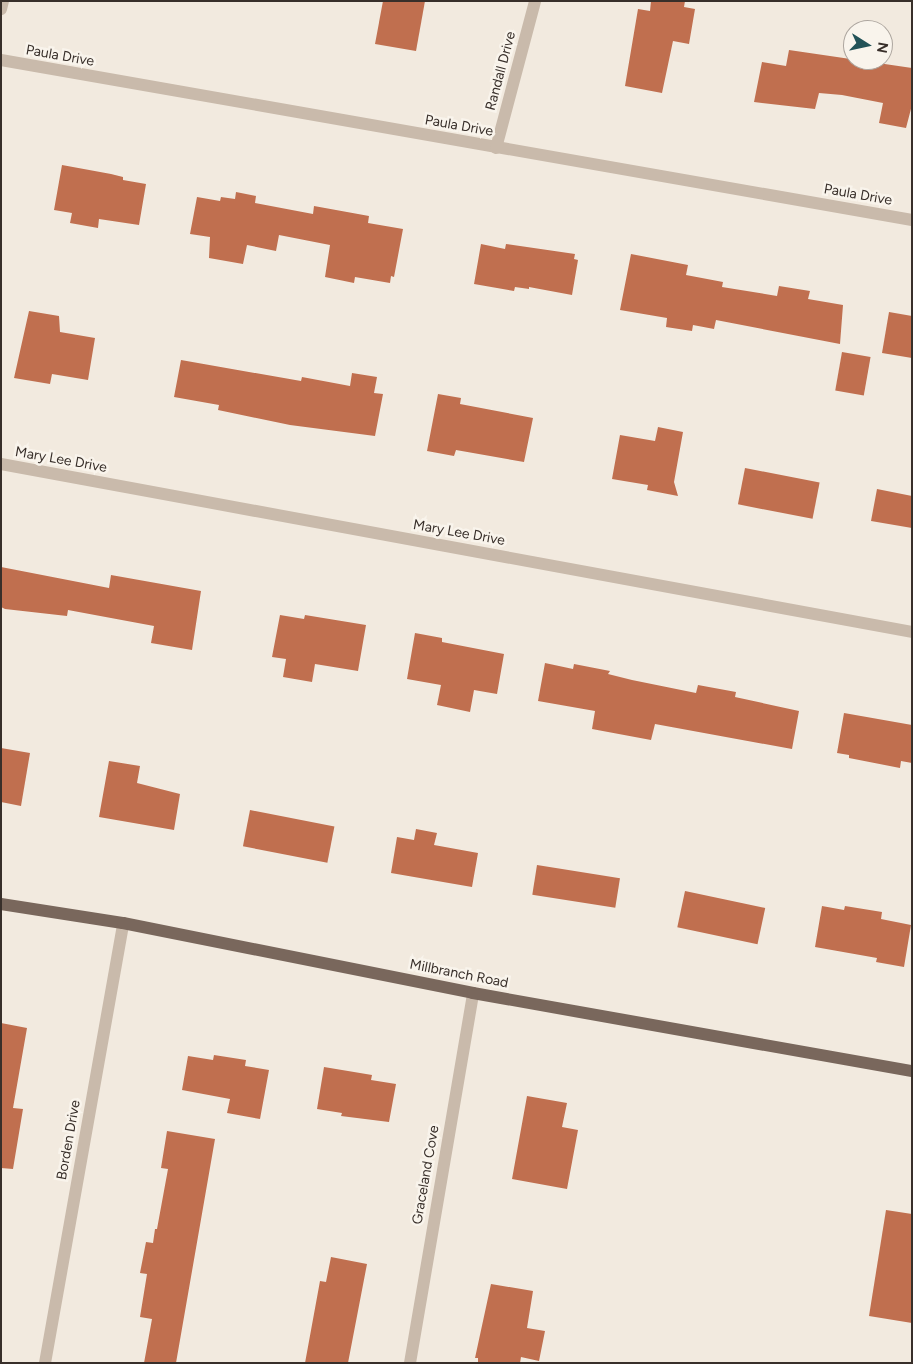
<!DOCTYPE html>
<html>
<head>
<meta charset="utf-8">
<style>
  body { margin:0 }
  #map { position:relative; width:913px; height:1364px; overflow:hidden; background:#f2eadf; font-family:Figtree,sans-serif }
  div>[style] { position:absolute }
  .building>* { inset:0; background:#c06f4f; transform-origin:0 0 }
  .minor>* { height:12px; margin:-6px; padding:0 6px; transform-origin:6px; border-radius:6px; background:#c9baab }
  .major>* { height:12px; margin:-6px; padding:0 6px; transform-origin:6px; border-radius:6px; background:#79675c }
  span { translate:-50% -50%; white-space:nowrap; text-align:center; line-height:1.15; -webkit-text-stroke:5px #f9f4ec; paint-order:stroke }
  .street-label { font-size:14px; color:#382f2a }
  .frame { position:absolute; inset:0; border:2px solid #382f2a; pointer-events:none }
  .north { position:absolute; left:843px; top:20px; width:50px; height:50px; box-sizing:border-box; background:#f9f4ec; border:1px solid #aca59e; border-radius:50%; rotate:100deg; font-size:14px; font-weight:700; line-height:20px; text-align:center; color:#382f2a }
  .north::after { content:''; display:block; margin:auto; width:18px; height:22px; background:#225257; clip-path:polygon(50% 0,100% 100%,50% 72%,0 100%) }
</style>
</head>
<body>
<div id="map">
  <div class="building">
    <div style="clip-path:polygon(383px 1px,425px 1px,416px 51px,375px 44px)"></div>
    <div style="clip-path:polygon(651px 1px,685px 1px,684px 7px,695px 9px,689px 44px,673px 41px,662px 93px,625px 86px,638px 9px,650px 11px)"></div>
    <div style="clip-path:polygon(789px 50px,912px 68px,912px 105px,906px 128px,879px 123px,883px 103px,842px 95px,819px 93px,815px 109px,754px 102px,762px 62px,786px 66px)"></div>
    <div style="clip-path:polygon(62px 165px,111px 174px,123px 177px,123px 180px,146px 184px,139px 225px,99px 219px,98px 228px,70px 223px,72px 213px,54px 210px)"></div>
    <div style="clip-path:polygon(236px 192px,256px 196px,255px 203px,313px 214px,314px 206px,369px 216px,368px 223px,403px 229px,394px 277px,391px 276px,390px 283px,355px 277px,354px 283px,325px 277px,330px 245px,279px 235px,276px 251px,247px 245px,243px 264px,209px 258px,210px 237px,190px 234px,197px 197px,220px 201px,221px 197px,235px 199px)"></div>
    <div style="clip-path:polygon(481px 244px,505px 249px,506px 244px,575px 254px,574px 259px,578px 260px,572px 295px,529px 287px,529px 289px,515px 287px,514px 291px,474px 284px)"></div>
    <div style="clip-path:polygon(631px 254px,688px 265px,686px 275px,723px 282px,722px 287px,777px 296px,779px 286px,810px 291px,808px 299px,843px 305px,840px 344px,716px 320px,714px 329px,693px 325px,692px 331px,666px 327px,667px 318px,620px 310px)"></div>
    <div style="clip-path:polygon(29px 311px,59px 316px,60px 332px,95px 338px,88px 380px,52px 374px,50px 384px,14px 378px)"></div>
    <div style="clip-path:polygon(889px 312px,912px 316px,912px 358px,882px 353px)"></div>
    <div style="left:842px;top:352px;width:29px;height:39px;rotate:10deg"></div>
    <div style="clip-path:polygon(181px 360px,301px 381px,302px 377px,350px 386px,352px 373px,377px 377px,374px 393px,383px 394px,375px 436px,290px 425px,218px 410px,219px 405px,174px 397px)"></div>
    <div style="clip-path:polygon(438px 394px,461px 398px,460px 404px,533px 418px,524px 462px,456px 450px,454px 456px,427px 451px)"></div>
    <div style="clip-path:polygon(658px 427px,683px 432px,674px 482px,678px 496px,647px 490px,648px 485px,612px 479px,620px 435px,655px 441px)"></div>
    <div style="left:745px;top:468px;width:76px;height:37px;rotate:11deg"></div>
    <div style="clip-path:polygon(877px 489px,912px 496px,912px 528px,871px 521px)"></div>
    <div style="clip-path:polygon(1px 567px,109px 588px,111px 575px,201px 591px,192px 650px,151px 643px,154px 626px,68px 610px,67px 616px,5px 609px,1px 607px)"></div>
    <div style="clip-path:polygon(280px 615px,304px 619px,305px 615px,366px 625px,358px 671px,315px 664px,312px 682px,283px 677px,286px 659px,272px 657px)"></div>
    <div style="clip-path:polygon(415px 633px,442px 638px,442px 642px,504px 654px,497px 694px,474px 690px,470px 712px,437px 705px,441px 685px,407px 679px)"></div>
    <div style="clip-path:polygon(545px 663px,573px 669px,574px 664px,610px 671px,608px 674px,632px 680px,696px 693px,698px 685px,736px 692px,735px 697px,799px 711px,792px 749px,655px 724px,651px 740px,592px 729px,595px 711px,538px 701px)"></div>
    <div style="clip-path:polygon(844px 713px,912px 725px,912px 763px,901px 761px,900px 768px,849px 758px,849px 755px,837px 753px)"></div>
    <div style="clip-path:polygon(1px 748px,30px 753px,21px 806px,1px 802px)"></div>
    <div style="clip-path:polygon(109px 761px,140px 766px,137px 783px,180px 794px,174px 830px,99px 817px)"></div>
    <div style="left:250px;top:810px;width:86px;height:37px;rotate:11deg"></div>
    <div style="clip-path:polygon(416px 829px,437px 833px,434px 845px,478px 853px,472px 887px,391px 873px,397px 837px,414px 840px)"></div>
    <div style="left:537px;top:865px;width:84px;height:30px;rotate:9deg"></div>
    <div style="left:685px;top:891px;width:82px;height:37px;rotate:12deg"></div>
    <div style="clip-path:polygon(822px 906px,844px 910px,845px 906px,882px 912px,881px 919px,911px 925px,904px 967px,876px 962px,877px 958px,815px 947px)"></div>
    <div style="clip-path:polygon(1px 1023px,27px 1028px,13px 1108px,23px 1109px,13px 1169px,1px 1168px)"></div>
    <div style="clip-path:polygon(214px 1055px,246px 1060px,245px 1066px,269px 1070px,260px 1119px,227px 1113px,230px 1099px,182px 1090px,188px 1056px,213px 1060px)"></div>
    <div style="clip-path:polygon(324px 1067px,372px 1075px,371px 1080px,396px 1084px,389px 1122px,341px 1116px,342px 1113px,317px 1109px)"></div>
    <div style="clip-path:polygon(527px 1096px,567px 1103px,562px 1127px,578px 1130px,567px 1189px,512px 1179px)"></div>
    <div style="clip-path:polygon(167px 1131px,215px 1139px,176px 1363px,144px 1363px,152px 1319px,140px 1317px,147px 1274px,140px 1273px,146px 1242px,153px 1243px,155px 1229px,157px 1229px,168px 1169px,161px 1168px)"></div>
    <div style="clip-path:polygon(886px 1210px,912px 1214px,912px 1323px,869px 1316px)"></div>
    <div style="clip-path:polygon(331px 1257px,367px 1264px,348px 1363px,305px 1363px,320px 1281px,326px 1282px)"></div>
    <div style="clip-path:polygon(491px 1284px,533px 1291px,527px 1328px,545px 1331px,539px 1361px,521px 1357px,520px 1363px,478px 1363px,478px 1358px,475px 1358px)"></div>
  </div>
  <div class="minor">
    <div style="left:1px;top:9px;width:8px;rotate:-76deg"></div>
    <div style="left:1px;top:60px;width:925px;rotate:9.96deg"></div>
    <div style="left:496px;top:148px;width:152px;rotate:-75.1deg"></div>
    <div style="left:1px;top:464px;width:926px;rotate:10.45deg"></div>
    <div style="left:45px;top:1363px;width:447px;rotate:-79.9deg"></div>
    <div style="left:410px;top:1363px;width:375px;rotate:-80.3deg"></div>
  </div>
  <div class="major">
    <div style="left:1px;top:904px;width:123px;rotate:8.9deg"></div>
    <div style="left:123px;top:923px;width:357px;rotate:11.3deg"></div>
    <div style="left:473px;top:993px;width:446px;rotate:10.1deg"></div>
  </div>
  <div class="street-label">
    <span style="left:60px;top:56px;rotate:10deg">Paula Drive</span>
    <span style="left:501px;top:71px;rotate:-75deg">Randall Drive</span>
    <span style="left:459px;top:126px;rotate:10deg">Paula Drive</span>
    <span style="left:858px;top:195px;rotate:10deg">Paula Drive</span>
    <span style="left:61px;top:460px;rotate:10deg">Mary Lee Drive</span>
    <span style="left:459px;top:533px;rotate:10deg">Mary Lee Drive</span>
    <span style="left:459px;top:974px;rotate:11deg">Millbranch Road</span>
    <span style="left:69px;top:1140px;rotate:-80deg">Borden Drive</span>
    <span style="left:426px;top:1175px;rotate:-80deg">Graceland Cove</span>
  </div>
  <div class="frame"></div>
  <div class="north">N</div>
</div>
</body>
</html>
